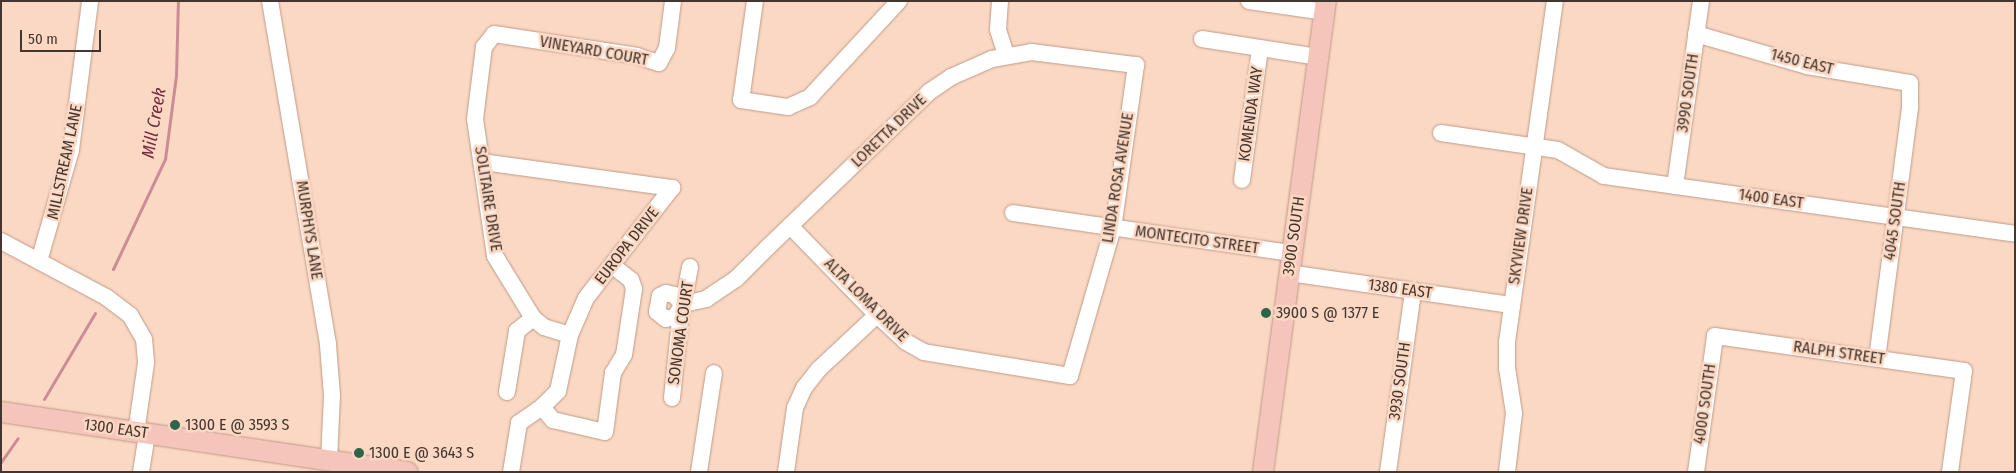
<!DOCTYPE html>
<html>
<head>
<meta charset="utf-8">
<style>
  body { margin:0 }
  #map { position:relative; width:2016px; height:473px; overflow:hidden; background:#fbd8c3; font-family:"Fira Sans Condensed",sans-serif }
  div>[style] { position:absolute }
  .stream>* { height:3px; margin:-1.5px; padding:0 1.5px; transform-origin:1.5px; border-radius:1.5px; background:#cb8c96 }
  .roads { filter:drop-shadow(0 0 1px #bd9b88) drop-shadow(0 0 1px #bd9b88) }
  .minor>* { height:16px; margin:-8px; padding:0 8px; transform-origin:8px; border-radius:8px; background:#fff }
  .major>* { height:20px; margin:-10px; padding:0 10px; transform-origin:10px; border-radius:10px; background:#f5c4bb }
  .dots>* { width:14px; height:14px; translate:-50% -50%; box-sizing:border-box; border:2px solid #fbd8c3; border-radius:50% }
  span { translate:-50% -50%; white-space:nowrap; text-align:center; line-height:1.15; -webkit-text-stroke:5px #fbd8c3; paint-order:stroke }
  .street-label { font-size:16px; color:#44362e }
  .poi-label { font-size:16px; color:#44362e }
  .left { translate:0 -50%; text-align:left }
  .water-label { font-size:18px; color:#75293c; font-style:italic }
  .frame { position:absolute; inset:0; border:2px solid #44362e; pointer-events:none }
  .scale { position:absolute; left:20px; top:30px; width:81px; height:22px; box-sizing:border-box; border:2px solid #44362e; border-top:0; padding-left:6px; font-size:15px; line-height:18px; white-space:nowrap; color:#44362e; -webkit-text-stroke:4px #fbd8c3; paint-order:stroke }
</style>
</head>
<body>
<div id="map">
  <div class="stream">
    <div style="left:113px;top:269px;width:122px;rotate:-64.7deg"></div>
    <div style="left:165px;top:159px;width:85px;rotate:-82.5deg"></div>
    <div style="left:176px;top:75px;width:74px;rotate:-88.5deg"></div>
    <div style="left:44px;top:399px;width:100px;rotate:-59.3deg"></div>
    <div style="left:1px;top:462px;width:29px;rotate:-55deg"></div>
  </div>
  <div class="roads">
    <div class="minor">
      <div style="left:270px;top:1px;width:349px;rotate:80.4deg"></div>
      <div style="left:328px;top:345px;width:51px;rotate:85.5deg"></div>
      <div style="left:332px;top:396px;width:64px;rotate:92.7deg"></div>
      <div style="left:755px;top:1px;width:100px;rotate:98deg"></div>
      <div style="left:741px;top:100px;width:48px;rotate:8.5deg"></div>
      <div style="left:788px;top:107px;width:24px;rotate:-24deg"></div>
      <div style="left:810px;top:97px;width:131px;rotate:-47.2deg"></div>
      <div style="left:1000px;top:1px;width:29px;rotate:94deg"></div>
      <div style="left:998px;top:30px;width:26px;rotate:72deg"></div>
      <div style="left:1249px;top:1px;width:77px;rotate:8.2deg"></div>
      <div style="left:1696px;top:34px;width:116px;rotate:16.1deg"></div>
      <div style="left:1807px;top:66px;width:104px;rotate:9.4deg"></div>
      <div style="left:1910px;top:83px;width:25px;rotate:90deg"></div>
      <div style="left:1910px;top:108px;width:252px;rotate:97.5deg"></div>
      <div style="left:1202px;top:39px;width:117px;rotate:8.8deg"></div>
      <div style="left:1441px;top:133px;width:118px;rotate:8.3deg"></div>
      <div style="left:1558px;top:150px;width:53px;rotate:29.5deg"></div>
      <div style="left:1604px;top:176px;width:415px;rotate:8deg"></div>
      <div style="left:482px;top:162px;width:192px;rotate:7.8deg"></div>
      <div style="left:1242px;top:180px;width:133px;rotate:-82.2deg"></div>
      <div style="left:1675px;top:186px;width:187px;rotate:-82deg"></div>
      <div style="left:1013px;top:213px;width:282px;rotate:8.2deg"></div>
      <div style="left:1px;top:241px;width:119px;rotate:28.1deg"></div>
      <div style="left:106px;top:297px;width:30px;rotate:37deg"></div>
      <div style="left:130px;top:315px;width:28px;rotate:60deg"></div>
      <div style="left:144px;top:339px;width:24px;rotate:85deg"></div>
      <div style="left:146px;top:363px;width:70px;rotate:98.2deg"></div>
      <div style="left:39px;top:261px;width:116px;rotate:-73.9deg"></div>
      <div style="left:71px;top:150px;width:150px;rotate:-82.7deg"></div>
      <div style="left:1289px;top:273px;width:225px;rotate:8.2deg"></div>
      <div style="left:683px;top:304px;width:13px;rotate:-135deg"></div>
      <div style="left:674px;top:295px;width:8px;rotate:-166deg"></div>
      <div style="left:666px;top:293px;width:7px;rotate:153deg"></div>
      <div style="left:660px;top:296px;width:16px;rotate:101deg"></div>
      <div style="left:657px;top:312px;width:11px;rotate:38deg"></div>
      <div style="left:666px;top:319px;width:9px;rotate:-13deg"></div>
      <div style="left:675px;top:317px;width:15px;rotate:-58deg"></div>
      <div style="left:683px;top:304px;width:24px;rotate:-12deg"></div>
      <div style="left:706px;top:299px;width:36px;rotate:-34deg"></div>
      <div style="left:736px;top:279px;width:44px;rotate:-45deg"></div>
      <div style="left:767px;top:248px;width:225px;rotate:-43.9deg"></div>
      <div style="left:929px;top:92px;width:27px;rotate:-34deg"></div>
      <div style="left:951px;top:77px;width:45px;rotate:-23.7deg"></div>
      <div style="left:992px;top:59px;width:40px;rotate:-10deg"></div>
      <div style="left:1031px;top:52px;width:106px;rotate:7.1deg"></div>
      <div style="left:1136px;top:65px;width:165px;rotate:98deg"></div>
      <div style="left:1113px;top:228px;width:154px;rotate:106.2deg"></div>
      <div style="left:1070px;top:376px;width:148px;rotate:-170.7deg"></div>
      <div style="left:924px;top:352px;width:21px;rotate:-151deg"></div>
      <div style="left:906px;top:342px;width:40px;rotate:-137deg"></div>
      <div style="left:877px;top:315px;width:124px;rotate:-134.3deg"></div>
      <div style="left:570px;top:335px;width:27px;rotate:-163deg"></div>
      <div style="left:544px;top:327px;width:14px;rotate:-141deg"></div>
      <div style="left:533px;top:318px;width:73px;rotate:-121.5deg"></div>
      <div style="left:495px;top:256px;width:138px;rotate:-98.3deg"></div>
      <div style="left:475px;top:119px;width:73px;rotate:-82.9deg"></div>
      <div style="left:484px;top:47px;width:16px;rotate:-52deg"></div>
      <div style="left:494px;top:34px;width:145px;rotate:8.7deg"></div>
      <div style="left:637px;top:56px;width:23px;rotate:18deg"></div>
      <div style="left:659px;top:63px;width:17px;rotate:-62deg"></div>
      <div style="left:667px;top:48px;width:47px;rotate:-82.7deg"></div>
      <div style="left:507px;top:392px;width:62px;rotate:-80.7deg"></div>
      <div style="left:517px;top:331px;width:21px;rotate:-39deg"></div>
      <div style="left:672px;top:398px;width:78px;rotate:-84.1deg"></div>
      <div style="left:680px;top:320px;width:54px;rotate:-79.3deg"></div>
      <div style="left:542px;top:407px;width:17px;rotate:50deg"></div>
      <div style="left:553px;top:420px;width:53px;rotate:13deg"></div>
      <div style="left:605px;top:432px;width:60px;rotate:-82.3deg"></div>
      <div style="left:613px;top:373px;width:21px;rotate:-59deg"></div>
      <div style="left:624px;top:355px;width:67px;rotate:-81.4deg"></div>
      <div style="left:634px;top:289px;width:9px;rotate:-108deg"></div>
      <div style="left:631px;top:280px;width:24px;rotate:-142deg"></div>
      <div style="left:141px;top:472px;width:39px;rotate:-81deg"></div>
      <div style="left:511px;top:472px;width:50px;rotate:-80.7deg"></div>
      <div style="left:519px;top:423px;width:28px;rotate:-35deg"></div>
      <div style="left:542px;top:407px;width:23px;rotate:-45deg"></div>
      <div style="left:558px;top:391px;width:57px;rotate:-77.9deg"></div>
      <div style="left:570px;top:335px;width:40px;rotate:-66.6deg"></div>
      <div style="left:586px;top:298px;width:140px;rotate:-52deg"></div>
      <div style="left:699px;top:472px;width:100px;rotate:-81.4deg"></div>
      <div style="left:786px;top:472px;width:65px;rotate:-82deg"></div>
      <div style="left:795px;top:408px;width:22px;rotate:-66deg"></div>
      <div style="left:804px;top:388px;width:24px;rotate:-52deg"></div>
      <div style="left:819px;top:369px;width:79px;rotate:-43deg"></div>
      <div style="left:1388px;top:472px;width:183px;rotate:-82.1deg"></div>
      <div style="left:1507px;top:472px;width:59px;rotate:-83.2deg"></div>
      <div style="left:1514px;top:413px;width:46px;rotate:-98.8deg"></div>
      <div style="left:1507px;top:368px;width:26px;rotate:-90deg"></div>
      <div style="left:1507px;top:342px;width:344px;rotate:-82deg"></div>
      <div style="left:1696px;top:472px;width:137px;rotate:-82deg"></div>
      <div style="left:1715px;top:336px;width:251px;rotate:8deg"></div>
      <div style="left:1964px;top:371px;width:102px;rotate:97.9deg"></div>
    </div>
    <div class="major">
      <div style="left:1px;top:412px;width:411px;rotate:8.4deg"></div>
      <div style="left:1263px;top:472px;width:475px;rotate:-82.4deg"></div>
    </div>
  </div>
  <div class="dots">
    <div style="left:1266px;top:313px;background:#2e644a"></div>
    <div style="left:175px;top:425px;background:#2e644a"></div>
    <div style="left:359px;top:453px;background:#2e644a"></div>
  </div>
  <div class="street-label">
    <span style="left:594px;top:51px;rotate:10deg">VINEYARD COURT</span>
    <span style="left:1802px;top:62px;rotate:14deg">1450 EAST</span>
    <span style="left:1688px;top:93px;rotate:-82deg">3990 SOUTH</span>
    <span style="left:1251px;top:114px;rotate:-82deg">KOMENDA WAY</span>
    <span style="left:889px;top:131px;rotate:-44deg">LORETTA DRIVE</span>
    <span style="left:65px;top:162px;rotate:-78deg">MILLSTREAM LANE</span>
    <span style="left:1118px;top:178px;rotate:-81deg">LINDA ROSA AVENUE</span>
    <span style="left:488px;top:199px;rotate:81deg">SOLITAIRE DRIVE</span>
    <span style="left:1771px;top:199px;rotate:8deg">1400 EAST</span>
    <span style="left:1895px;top:221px;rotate:-82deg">4045 SOUTH</span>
    <span style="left:309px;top:230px;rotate:81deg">MURPHYS LANE</span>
    <span style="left:1294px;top:236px;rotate:-82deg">3900 SOUTH</span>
    <span style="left:1521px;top:236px;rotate:-82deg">SKYVIEW DRIVE</span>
    <span style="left:1197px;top:240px;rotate:8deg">MONTECITO STREET</span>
    <span style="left:627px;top:246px;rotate:-52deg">EUROPA DRIVE</span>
    <span style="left:1400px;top:289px;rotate:8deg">1380 EAST</span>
    <span style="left:866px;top:300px;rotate:45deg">ALTA LOMA DRIVE</span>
    <span style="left:681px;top:333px;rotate:-82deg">SONOMA COURT</span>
    <span style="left:1839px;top:353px;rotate:8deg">RALPH STREET</span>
    <span style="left:1400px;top:381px;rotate:-82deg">3930 SOUTH</span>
    <span style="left:1705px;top:404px;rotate:-82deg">4000 SOUTH</span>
    <span style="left:116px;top:429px;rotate:8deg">1300 EAST</span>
  </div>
  <div class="poi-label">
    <span class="left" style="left:1276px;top:313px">3900 S @ 1377 E</span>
    <span class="left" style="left:185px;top:425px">1300 E @ 3593 S</span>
    <span class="left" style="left:369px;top:453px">1300 E @ 3643 S</span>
  </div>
  <div class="water-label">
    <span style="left:154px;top:123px;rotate:-80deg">Mill Creek</span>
  </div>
  <div class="frame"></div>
  <div class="scale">50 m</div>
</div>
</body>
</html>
